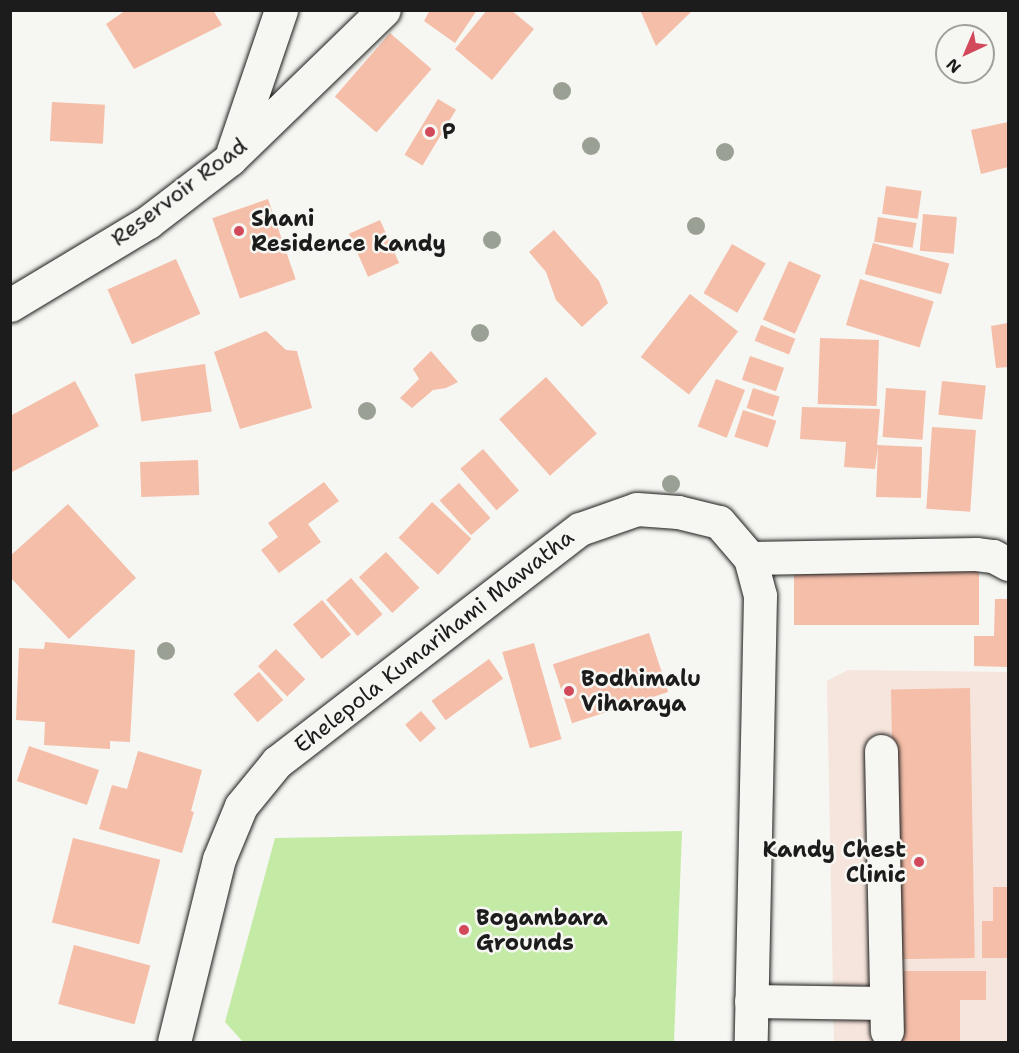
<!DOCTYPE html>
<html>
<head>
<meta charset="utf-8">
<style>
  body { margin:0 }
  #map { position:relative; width:1019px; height:1053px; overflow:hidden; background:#f6f6f2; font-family:"Shantell Sans",sans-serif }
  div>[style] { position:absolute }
  .built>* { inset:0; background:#f6e5dc }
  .green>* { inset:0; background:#c4eba6 }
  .building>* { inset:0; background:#f5bea9; transform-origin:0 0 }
  .roads { filter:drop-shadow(0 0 2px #1c1c1c) drop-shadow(0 0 2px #1c1c1c) }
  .minor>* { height:33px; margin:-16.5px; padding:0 16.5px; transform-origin:16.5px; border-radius:16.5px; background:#f6f6f2 }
  .trees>* { width:18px; height:18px; margin:-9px; border-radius:50%; background:#9aa093 }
  .dots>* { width:16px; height:16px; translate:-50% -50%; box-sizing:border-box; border:3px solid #f6f6f2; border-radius:50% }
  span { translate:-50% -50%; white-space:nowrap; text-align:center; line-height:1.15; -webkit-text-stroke:5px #f6f6f2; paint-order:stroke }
  .poi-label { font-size:22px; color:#1c1c1c; font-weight:700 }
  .left { translate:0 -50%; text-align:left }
  .right { translate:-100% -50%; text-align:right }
  .street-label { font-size:22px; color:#1c1c1c }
  .frame { position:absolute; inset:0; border:12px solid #1c1c1c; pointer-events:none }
  .north { position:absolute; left:935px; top:24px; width:60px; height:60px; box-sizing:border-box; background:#f6f6f2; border:2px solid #9f9f9c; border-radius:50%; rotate:224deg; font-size:16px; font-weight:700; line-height:24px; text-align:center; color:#1c1c1c }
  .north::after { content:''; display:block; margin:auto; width:21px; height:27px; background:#d1495b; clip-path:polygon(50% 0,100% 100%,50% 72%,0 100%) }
</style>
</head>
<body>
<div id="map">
  <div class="built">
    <div style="clip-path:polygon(848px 670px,1008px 672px,1008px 1042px,834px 1042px,827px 681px)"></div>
  </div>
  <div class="green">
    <div style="clip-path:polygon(682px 831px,674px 1042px,243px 1042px,225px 1022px,275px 838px)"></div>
  </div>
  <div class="building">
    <div style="clip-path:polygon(126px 10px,213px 10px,222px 25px,134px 69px,106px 24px)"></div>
    <div style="clip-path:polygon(430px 10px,477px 10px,455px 43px,424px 21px)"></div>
    <div style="clip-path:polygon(487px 10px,511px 10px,534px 29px,492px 80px,455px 49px)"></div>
    <div style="clip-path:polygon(640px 10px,693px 10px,656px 46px)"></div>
    <div style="left:390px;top:33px;width:55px;height:84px;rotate:41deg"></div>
    <div style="left:438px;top:99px;width:21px;height:65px;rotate:31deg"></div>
    <div style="left:52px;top:102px;width:53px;height:39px;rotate:3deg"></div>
    <div style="clip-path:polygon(1008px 122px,1008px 167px,981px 174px,971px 130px)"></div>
    <div style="left:886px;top:186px;width:36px;height:28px;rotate:8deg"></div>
    <div style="left:268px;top:199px;width:85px;height:59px;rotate:71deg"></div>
    <div style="left:923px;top:214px;width:34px;height:37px;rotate:5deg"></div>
    <div style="left:878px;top:217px;width:39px;height:25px;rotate:9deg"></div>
    <div style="left:380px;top:220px;width:47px;height:34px;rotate:66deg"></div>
    <div style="clip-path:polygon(554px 230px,599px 281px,608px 303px,582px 327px,556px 300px,546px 272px,529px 252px)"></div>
    <div style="left:873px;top:243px;width:79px;height:32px;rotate:15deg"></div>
    <div style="left:732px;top:244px;width:39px;height:57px;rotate:30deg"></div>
    <div style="left:176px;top:259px;width:60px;height:75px;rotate:66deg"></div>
    <div style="left:789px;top:261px;width:35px;height:64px;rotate:24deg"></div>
    <div style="left:860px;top:279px;width:77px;height:48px;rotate:17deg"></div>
    <div style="left:690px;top:294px;width:61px;height:80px;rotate:38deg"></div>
    <div style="clip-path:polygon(1008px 323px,1008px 367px,996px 368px,991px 326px)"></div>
    <div style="left:761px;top:325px;width:37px;height:17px;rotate:22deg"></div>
    <div style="clip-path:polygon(266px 331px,286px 350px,297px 351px,312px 408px,240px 429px,214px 352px)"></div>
    <div style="left:820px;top:338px;width:59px;height:66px;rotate:2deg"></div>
    <div style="clip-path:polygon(431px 351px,458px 382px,446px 388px,433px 390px,412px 408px,400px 398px,419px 379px,413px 369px)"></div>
    <div style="left:750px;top:356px;width:36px;height:25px;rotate:19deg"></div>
    <div style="left:205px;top:364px;width:48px;height:71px;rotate:82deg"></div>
    <div style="left:546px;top:377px;width:76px;height:63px;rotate:48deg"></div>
    <div style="left:716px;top:379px;width:31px;height:51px;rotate:21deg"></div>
    <div style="clip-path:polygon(75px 381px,99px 426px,10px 473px,10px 416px)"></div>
    <div style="left:942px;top:381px;width:44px;height:34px;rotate:6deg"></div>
    <div style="left:753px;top:388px;width:28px;height:21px;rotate:18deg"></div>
    <div style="left:886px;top:388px;width:40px;height:49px;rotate:4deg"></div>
    <div style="clip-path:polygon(802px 407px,880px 409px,877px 445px,922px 447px,921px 498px,876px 497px,878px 447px,875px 469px,844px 467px,846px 442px,800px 439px)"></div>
    <div style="left:743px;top:410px;width:35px;height:28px;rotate:18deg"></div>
    <div style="left:932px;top:427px;width:44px;height:82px;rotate:4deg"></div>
    <div style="left:483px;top:449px;width:55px;height:30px;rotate:49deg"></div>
    <div style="left:198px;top:460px;width:35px;height:58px;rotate:88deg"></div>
    <div style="clip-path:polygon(324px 482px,339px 501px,308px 524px,321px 542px,279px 573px,261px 550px,278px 537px,268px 523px)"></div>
    <div style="left:459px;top:483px;width:47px;height:26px;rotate:48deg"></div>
    <div style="left:432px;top:502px;width:54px;height:49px;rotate:43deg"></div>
    <div style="clip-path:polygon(68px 504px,136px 578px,69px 639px,10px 577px,10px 556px)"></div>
    <div style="left:386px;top:552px;width:49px;height:37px;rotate:47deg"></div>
    <div style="left:979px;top:556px;width:69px;height:185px;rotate:90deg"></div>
    <div style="left:351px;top:578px;width:48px;height:33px;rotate:49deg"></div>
    <div style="clip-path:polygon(995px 599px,1008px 599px,1008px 667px,974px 666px,974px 636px,994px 636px)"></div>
    <div style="left:322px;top:600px;width:45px;height:38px;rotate:50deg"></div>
    <div style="left:649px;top:633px;width:62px;height:101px;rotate:72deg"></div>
    <div style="clip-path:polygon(45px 642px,135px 650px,130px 742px,110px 741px,110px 749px,44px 745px,45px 722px,16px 720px,19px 648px,44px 649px)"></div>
    <div style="left:534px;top:643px;width:100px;height:33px;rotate:74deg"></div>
    <div style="left:276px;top:649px;width:42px;height:25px;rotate:46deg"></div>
    <div style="left:489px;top:659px;width:24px;height:71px;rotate:54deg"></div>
    <div style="left:259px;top:672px;width:37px;height:34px;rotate:49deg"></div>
    <div style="left:970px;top:688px;width:270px;height:79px;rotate:89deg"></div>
    <div style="left:421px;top:711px;width:23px;height:21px;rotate:49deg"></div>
    <div style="left:29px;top:746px;width:74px;height:37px;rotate:19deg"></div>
    <div style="clip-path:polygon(138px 751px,202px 770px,191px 811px,194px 812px,182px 853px,99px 829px,112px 785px,127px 789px)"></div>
    <div style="left:73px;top:838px;width:90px;height:87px;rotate:14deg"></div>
    <div style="clip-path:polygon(993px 887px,1008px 887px,1008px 958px,982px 958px,982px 921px,993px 921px)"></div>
    <div style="left:74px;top:945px;width:79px;height:61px;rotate:15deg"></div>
    <div style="clip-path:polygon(900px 971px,986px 971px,986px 1000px,960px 1000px,960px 1042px,900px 1042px)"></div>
  </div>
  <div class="roads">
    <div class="minor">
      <div style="left:233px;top:151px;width:149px;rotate:-71.2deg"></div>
      <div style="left:10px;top:305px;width:161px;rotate:-31deg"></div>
      <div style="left:148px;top:222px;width:103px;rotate:-37.5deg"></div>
      <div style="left:230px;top:159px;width:214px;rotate:-44.1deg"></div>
      <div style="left:750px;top:558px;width:226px;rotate:-1deg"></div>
      <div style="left:976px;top:554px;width:17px;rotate:7deg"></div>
      <div style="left:993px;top:556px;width:17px;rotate:28deg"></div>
      <div style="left:881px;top:751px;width:280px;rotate:88.8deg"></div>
      <div style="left:751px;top:1001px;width:134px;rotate:0.9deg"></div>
      <div style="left:174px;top:1042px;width:188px;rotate:-76.2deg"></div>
      <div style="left:219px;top:859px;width:57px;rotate:-67.5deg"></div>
      <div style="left:241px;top:806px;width:57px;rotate:-50.7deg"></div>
      <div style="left:277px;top:762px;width:382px;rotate:-37.6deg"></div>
      <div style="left:580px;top:529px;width:60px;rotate:-19.3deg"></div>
      <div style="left:637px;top:509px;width:41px;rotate:4.2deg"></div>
      <div style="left:678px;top:512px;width:42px;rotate:13.7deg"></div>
      <div style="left:719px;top:522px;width:48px;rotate:49.3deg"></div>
      <div style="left:750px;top:558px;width:39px;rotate:75deg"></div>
      <div style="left:760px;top:596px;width:446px;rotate:91.2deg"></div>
    </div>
  </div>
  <div class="trees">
    <div style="left:562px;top:91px"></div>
    <div style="left:591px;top:146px"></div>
    <div style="left:725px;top:152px"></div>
    <div style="left:696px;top:226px"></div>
    <div style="left:492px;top:240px"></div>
    <div style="left:480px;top:333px"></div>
    <div style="left:367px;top:411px"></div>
    <div style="left:671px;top:484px"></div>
    <div style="left:166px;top:651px"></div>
  </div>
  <div class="dots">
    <div style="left:430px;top:132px;background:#d1495b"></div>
    <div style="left:239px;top:231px;background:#d1495b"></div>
    <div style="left:569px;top:691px;background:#d1495b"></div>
    <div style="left:919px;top:862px;background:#d1495b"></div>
    <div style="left:464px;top:930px;background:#d1495b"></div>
  </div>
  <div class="poi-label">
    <span class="left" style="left:442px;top:132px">P</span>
    <span class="left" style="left:251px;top:231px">Shani<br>Residence Kandy</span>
    <span class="left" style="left:581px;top:691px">Bodhimalu<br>Viharaya</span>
    <span class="right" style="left:906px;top:862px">Kandy Chest<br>Clinic</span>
    <span class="left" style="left:476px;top:930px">Bogambara<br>Grounds</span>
  </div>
  <div class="street-label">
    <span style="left:179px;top:192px;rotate:-37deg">Reservoir Road</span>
    <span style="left:434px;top:641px;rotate:-38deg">Ehelepola Kumarihami Mawatha</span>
  </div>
  <div class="frame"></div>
  <div class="north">N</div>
</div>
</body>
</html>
